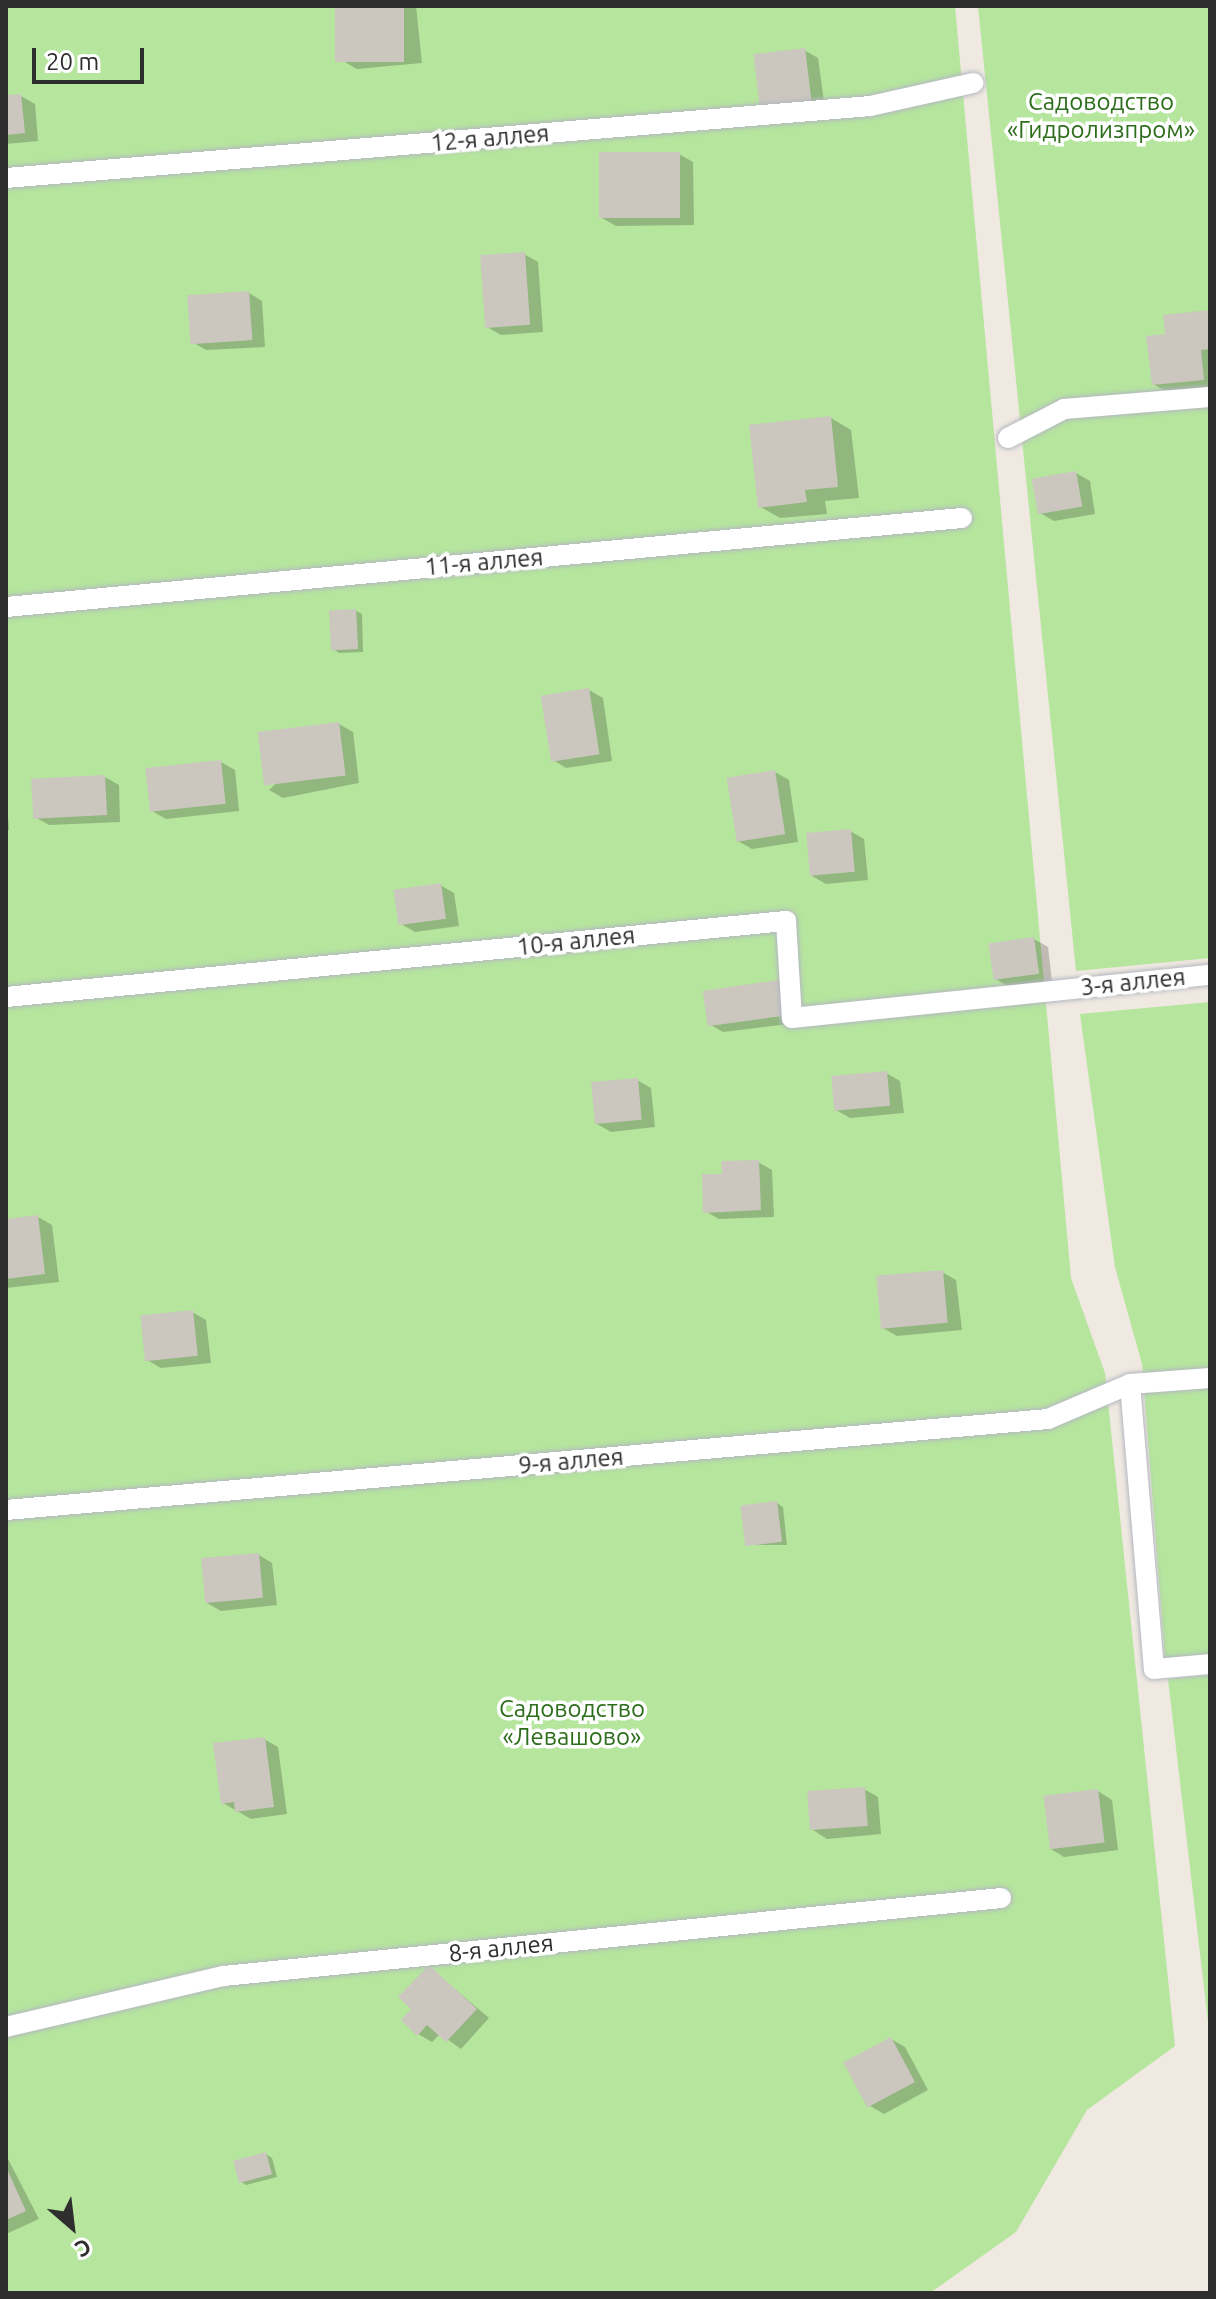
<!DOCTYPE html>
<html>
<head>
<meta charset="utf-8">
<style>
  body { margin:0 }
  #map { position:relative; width:1216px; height:2299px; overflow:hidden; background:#efe9e1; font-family:Ubuntu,sans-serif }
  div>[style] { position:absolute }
  .green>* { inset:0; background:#b6e59e }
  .shadow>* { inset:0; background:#0003 }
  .building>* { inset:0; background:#cbc7bf; transform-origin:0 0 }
  .roads { filter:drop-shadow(0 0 2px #b4b7c1) drop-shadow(0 0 2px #b4b7c1) }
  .service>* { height:20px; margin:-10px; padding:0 10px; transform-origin:10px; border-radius:10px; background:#fff }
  span { translate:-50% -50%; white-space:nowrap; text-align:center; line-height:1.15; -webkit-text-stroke:7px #fff; paint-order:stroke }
  .park-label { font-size:24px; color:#2c6e1b }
  .street-label { font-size:24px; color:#2e2e2e }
  .frame { position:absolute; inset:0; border:8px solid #2e2e2e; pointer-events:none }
  .north { position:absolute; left:32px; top:2187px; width:80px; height:80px; -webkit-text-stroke:6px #fff; paint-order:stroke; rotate:152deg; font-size:22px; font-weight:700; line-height:32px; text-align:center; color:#2e2e2e }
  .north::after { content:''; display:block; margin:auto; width:28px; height:36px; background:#2e2e2e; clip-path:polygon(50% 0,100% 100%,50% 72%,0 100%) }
  .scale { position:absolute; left:32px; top:48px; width:112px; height:36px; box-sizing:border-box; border:4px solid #2e2e2e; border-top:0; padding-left:10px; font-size:24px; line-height:28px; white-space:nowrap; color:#2e2e2e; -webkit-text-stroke:6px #fff; paint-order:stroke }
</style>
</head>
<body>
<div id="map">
  <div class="green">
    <div style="clip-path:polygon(6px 6px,955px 6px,1071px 1278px,1105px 1373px,1175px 2046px,1087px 2110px,1016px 2232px,930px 2293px,6px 2293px)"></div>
    <div style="clip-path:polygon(978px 6px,1210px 6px,1210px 958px,1076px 971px)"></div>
    <div style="clip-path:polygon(1210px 1002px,1210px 1655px,1165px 1659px,1142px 1364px,1115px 1267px,1080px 1014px)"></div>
    <div style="clip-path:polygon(1210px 1675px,1210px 2020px,1208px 2022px,1168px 1679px)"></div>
  </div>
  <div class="shadow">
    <div style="clip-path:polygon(337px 6px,416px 6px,422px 63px,357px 69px,343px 61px)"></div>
    <div style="clip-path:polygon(804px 50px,818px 58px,825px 109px,777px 116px)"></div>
    <div style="clip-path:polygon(21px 96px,35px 104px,38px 141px,6px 144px,6px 97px)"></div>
    <div style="clip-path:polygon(679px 154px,693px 162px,694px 225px,616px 226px,602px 218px)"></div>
    <div style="clip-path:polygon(524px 254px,538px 262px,543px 332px,501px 335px,487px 327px)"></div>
    <div style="clip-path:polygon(249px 293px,262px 301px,265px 347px,206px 350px,192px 342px)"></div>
    <div style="clip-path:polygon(1210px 312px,1210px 387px,1167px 392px,1153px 384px,1167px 336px)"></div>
    <div style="clip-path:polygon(831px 418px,851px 430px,859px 498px,825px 501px,827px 514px,780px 518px,759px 506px)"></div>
    <div style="clip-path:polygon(1076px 473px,1090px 481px,1095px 514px,1054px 521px,1040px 513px)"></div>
    <div style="clip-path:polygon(356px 611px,362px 614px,363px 652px,339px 653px,333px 649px)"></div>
    <div style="clip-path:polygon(589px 690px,603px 698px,612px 761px,566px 768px,553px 760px)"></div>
    <div style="clip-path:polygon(339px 724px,353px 732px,359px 783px,283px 798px,269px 790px)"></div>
    <div style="clip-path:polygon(221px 762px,235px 770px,239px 811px,166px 819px,152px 811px)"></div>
    <div style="clip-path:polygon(775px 772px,789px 780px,798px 842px,752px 849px,738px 841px)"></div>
    <div style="clip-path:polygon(105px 777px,119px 785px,120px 822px,49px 825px,35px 817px)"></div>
    <div style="clip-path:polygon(6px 791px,9px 830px,6px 830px)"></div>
    <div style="clip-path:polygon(850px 831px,864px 839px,868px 880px,826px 884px,812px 876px)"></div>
    <div style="clip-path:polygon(440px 885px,454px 893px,459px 926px,415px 932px,401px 924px)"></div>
    <div style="clip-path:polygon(1034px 939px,1048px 947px,1052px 981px,1008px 986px,994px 978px)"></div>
    <div style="clip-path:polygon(779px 982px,793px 990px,797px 1023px,723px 1032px,709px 1024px)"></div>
    <div style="clip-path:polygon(886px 1073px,900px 1081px,904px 1113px,850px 1118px,836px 1110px)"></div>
    <div style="clip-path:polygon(637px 1080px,651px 1088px,655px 1127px,611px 1132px,597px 1124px)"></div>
    <div style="clip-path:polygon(758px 1162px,772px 1170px,774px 1217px,719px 1219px,705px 1211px,724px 1175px)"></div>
    <div style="clip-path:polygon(38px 1217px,52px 1225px,59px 1282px,6px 1288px,6px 1221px)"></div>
    <div style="clip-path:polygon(942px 1272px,956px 1280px,962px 1330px,897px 1336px,883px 1328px)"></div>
    <div style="clip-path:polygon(192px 1312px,206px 1320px,211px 1363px,161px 1368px,147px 1360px)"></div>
    <div style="clip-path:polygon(777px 1503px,783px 1507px,787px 1545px,746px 1545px)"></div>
    <div style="clip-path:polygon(259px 1555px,272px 1563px,277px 1605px,221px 1611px,207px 1603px)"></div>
    <div style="clip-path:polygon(264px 1739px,278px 1747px,287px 1814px,251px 1819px,223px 1803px)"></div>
    <div style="clip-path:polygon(864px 1789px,878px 1797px,881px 1834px,827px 1839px,813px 1830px)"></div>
    <div style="clip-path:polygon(1098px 1791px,1112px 1800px,1118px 1850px,1064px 1857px,1051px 1849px)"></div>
    <div style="clip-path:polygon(429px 1967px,489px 2018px,461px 2049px,440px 2034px,432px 2042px,418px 2034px,414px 2009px)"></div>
    <div style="clip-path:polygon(891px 2039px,905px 2047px,928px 2090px,884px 2114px,870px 2106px)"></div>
    <div style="clip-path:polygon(266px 2154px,272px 2158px,277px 2177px,246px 2185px,240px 2181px)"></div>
    <div style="clip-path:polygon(6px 2155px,39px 2219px,6px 2234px)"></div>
  </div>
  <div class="building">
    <div style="left:335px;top:6px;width:69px;height:56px"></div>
    <div style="left:805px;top:48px;width:54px;height:52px;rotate:83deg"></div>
    <div style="clip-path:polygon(21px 94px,25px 133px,6px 135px,6px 95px)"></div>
    <div style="left:680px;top:152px;width:66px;height:81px;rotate:90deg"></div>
    <div style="left:525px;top:252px;width:73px;height:45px;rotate:86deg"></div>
    <div style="left:249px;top:291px;width:49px;height:62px;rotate:86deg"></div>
    <div style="clip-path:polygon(1210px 310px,1210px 349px,1201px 350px,1204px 380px,1152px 385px,1146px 336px,1165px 334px,1163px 315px)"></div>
    <div style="clip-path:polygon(831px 416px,838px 487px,805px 490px,807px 502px,758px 508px,749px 425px)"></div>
    <div style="left:1076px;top:471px;width:36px;height:45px;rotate:80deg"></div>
    <div style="left:356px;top:609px;width:40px;height:27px;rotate:87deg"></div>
    <div style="left:589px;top:688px;width:67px;height:49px;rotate:81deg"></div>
    <div style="left:339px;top:722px;width:54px;height:82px;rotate:83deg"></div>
    <div style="left:221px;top:760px;width:44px;height:76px;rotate:84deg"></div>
    <div style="left:775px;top:770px;width:65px;height:49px;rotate:81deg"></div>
    <div style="left:105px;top:775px;width:40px;height:74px;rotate:87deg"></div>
    <div style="left:851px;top:829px;width:43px;height:45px;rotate:85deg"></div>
    <div style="left:441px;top:883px;width:36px;height:48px;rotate:82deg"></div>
    <div style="left:1034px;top:937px;width:37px;height:46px;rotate:82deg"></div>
    <div style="left:779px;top:980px;width:36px;height:77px;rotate:82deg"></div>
    <div style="left:887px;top:1071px;width:35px;height:56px;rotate:85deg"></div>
    <div style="left:638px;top:1078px;width:42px;height:47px;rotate:85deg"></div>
    <div style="clip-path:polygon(759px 1160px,761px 1210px,703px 1213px,702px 1174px,722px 1174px,721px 1161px)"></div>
    <div style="clip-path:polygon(38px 1215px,45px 1274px,6px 1279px,6px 1219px)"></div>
    <div style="left:943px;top:1270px;width:53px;height:67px;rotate:85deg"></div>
    <div style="left:193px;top:1310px;width:46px;height:53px;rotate:84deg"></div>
    <div style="left:777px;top:1501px;width:41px;height:37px;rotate:83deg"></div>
    <div style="left:259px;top:1553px;width:45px;height:58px;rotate:85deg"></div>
    <div style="clip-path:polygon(265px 1737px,274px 1807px,235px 1812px,234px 1802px,221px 1804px,213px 1743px)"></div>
    <div style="left:865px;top:1787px;width:39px;height:58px;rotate:86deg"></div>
    <div style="left:1098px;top:1789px;width:54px;height:55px;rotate:83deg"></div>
    <div style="clip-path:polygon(429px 1965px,477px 2009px,446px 2042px,427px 2025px,417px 2036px,401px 2020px,411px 2009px,398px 1997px)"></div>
    <div style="left:891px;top:2037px;width:51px;height:54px;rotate:62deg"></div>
    <div style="left:266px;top:2152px;width:23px;height:34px;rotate:75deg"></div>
    <div style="clip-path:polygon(6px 2167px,26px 2211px,6px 2220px)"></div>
  </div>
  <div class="roads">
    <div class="service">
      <div style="left:6px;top:178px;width:867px;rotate:-4.76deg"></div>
      <div style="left:870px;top:106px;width:106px;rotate:-12.6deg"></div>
      <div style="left:1008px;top:438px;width:63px;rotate:-27.4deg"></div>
      <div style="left:1064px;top:409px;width:146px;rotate:-4.7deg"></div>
      <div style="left:6px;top:607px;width:960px;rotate:-5.32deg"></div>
      <div style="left:6px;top:997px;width:784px;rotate:-5.57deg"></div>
      <div style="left:786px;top:921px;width:97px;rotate:86.5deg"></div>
      <div style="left:792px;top:1018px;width:420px;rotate:-5.9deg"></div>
      <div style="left:1130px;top:1384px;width:286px;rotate:85.2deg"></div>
      <div style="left:1154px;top:1669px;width:56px;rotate:-5.1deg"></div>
      <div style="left:6px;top:1510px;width:1046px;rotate:-4.99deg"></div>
      <div style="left:1048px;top:1419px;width:89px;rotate:-23.1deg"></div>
      <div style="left:1130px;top:1384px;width:80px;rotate:-4.3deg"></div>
      <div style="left:6px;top:2027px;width:224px;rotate:-13.2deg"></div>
      <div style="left:224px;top:1976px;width:781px;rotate:-5.73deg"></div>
    </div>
  </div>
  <div class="park-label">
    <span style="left:1101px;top:116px">Садоводство<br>«Гидролизпром»</span>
    <span style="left:572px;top:1723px">Садоводство<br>«Левашово»</span>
  </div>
  <div class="street-label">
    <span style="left:490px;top:138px;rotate:-5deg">12-я аллея</span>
    <span style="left:484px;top:562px;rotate:-5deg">11-я аллея</span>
    <span style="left:576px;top:941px;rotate:-6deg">10-я аллея</span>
    <span style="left:1133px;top:982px;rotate:-6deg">3-я аллея</span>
    <span style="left:571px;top:1461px;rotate:-5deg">9-я аллея</span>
    <span style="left:501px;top:1948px;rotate:-6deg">8-я аллея</span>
  </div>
  <div class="frame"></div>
  <div class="north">С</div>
  <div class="scale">20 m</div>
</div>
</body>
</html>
